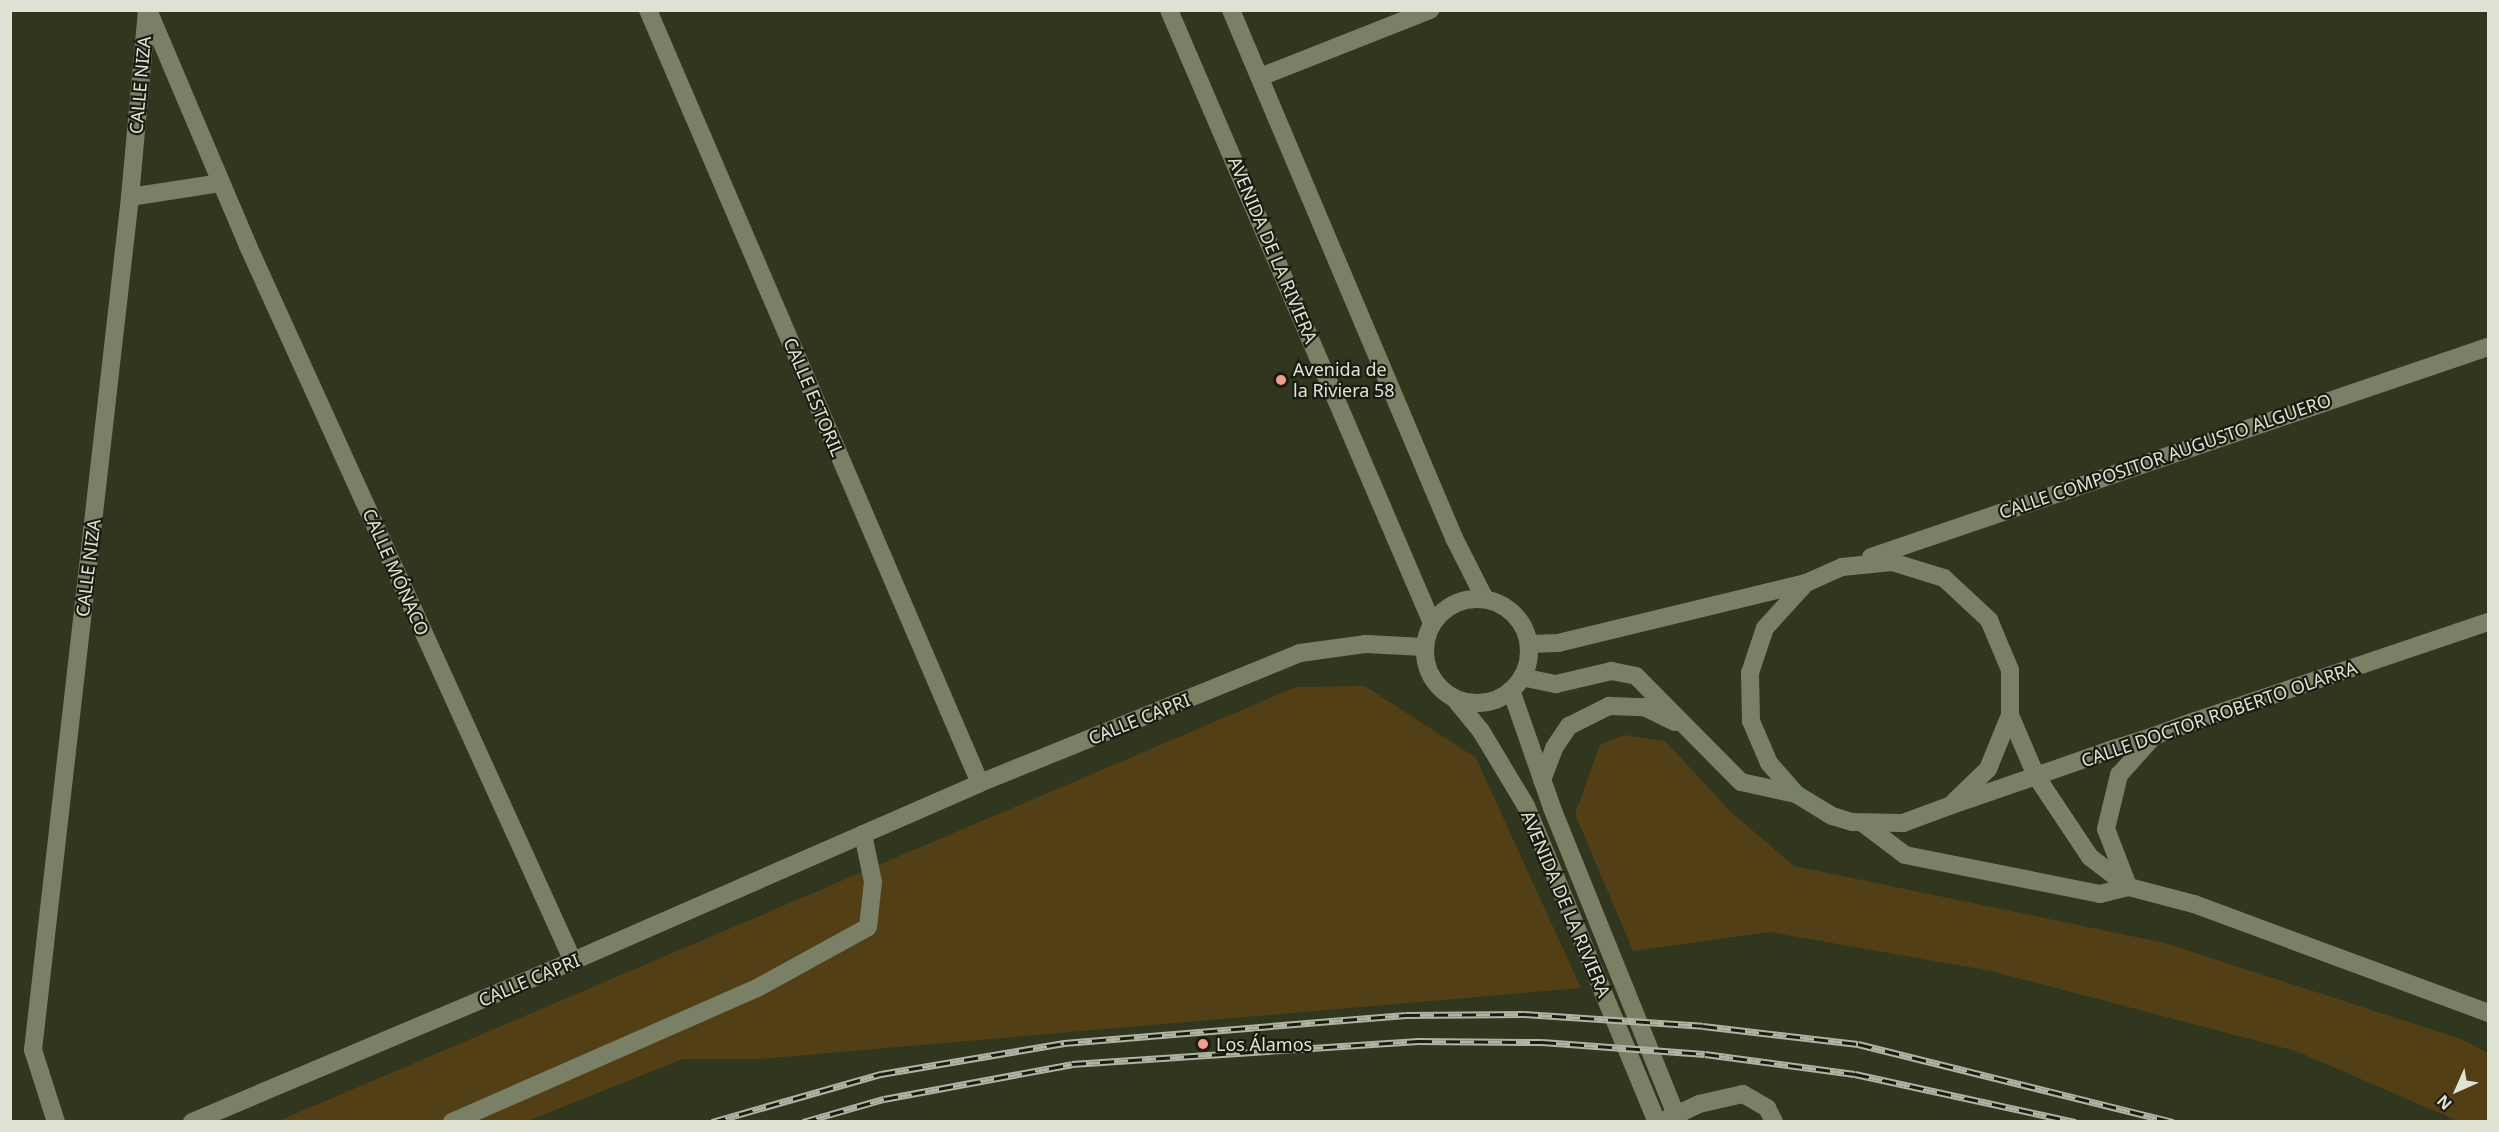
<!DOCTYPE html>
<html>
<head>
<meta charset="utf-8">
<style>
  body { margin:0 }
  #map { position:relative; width:2499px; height:1132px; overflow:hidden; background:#31361f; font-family:"Noto Sans",sans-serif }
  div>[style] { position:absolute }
  .green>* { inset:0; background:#523f15 }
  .minor>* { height:18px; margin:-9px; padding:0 9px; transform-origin:9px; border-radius:9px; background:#798066 }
  .minor>.ring { margin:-9px; padding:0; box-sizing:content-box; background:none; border:18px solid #798066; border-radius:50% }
  .rail>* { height:7px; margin-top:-3.5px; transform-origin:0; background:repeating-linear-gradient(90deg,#1a1c12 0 14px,#afb4a3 0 28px); box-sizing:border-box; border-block:2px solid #afb4a3 }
  .dots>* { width:16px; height:16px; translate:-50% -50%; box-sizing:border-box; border:3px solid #1a1c12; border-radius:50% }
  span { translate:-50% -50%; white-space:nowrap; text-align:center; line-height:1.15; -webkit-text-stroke:4.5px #1a1c12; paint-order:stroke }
  .street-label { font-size:18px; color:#dfe3d5 }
  .poi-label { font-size:18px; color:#dfe3d5 }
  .left { translate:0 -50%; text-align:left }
  .frame { position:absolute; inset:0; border:12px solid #dfe3d5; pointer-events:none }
  .north { position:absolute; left:2427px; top:1060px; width:60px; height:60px; -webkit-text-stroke:4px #1a1c12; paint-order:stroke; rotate:225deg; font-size:16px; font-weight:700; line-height:24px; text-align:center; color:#dfe3d5 }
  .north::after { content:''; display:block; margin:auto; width:21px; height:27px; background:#dfe3d5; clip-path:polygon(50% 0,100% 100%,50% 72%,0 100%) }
</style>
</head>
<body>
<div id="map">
  <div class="green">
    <div style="clip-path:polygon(1365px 686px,1476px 758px,1581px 988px,760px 1059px,683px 1059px,528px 1121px,276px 1122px,1296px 687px)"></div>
    <div style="clip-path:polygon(1624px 735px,1665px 741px,1731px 812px,1794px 866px,2165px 943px,2461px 1039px,2488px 1053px,2488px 1121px,2458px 1121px,2296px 1051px,1991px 971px,1770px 932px,1633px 951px,1575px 814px,1600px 745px)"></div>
  </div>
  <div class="minor">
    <div style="left:148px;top:10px;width:256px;rotate:67deg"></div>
    <div style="left:248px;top:246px;width:785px;rotate:65.56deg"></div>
    <div style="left:648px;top:10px;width:841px;rotate:66.76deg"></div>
    <div style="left:1169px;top:10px;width:667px;rotate:66.78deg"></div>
    <div style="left:1231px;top:10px;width:573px;rotate:67.1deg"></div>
    <div style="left:1454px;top:538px;width:68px;rotate:63.1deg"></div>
    <div style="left:1260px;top:77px;width:183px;rotate:-21.5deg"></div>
    <div style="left:130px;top:197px;width:91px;rotate:-8.8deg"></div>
    <div style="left:1871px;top:557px;width:652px;rotate:-18.8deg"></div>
    <div class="ring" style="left:1425px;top:599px;width:86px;height:86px"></div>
    <div style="left:2488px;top:622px;width:309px;rotate:161.3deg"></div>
    <div style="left:2195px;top:721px;width:44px;rotate:159.9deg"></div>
    <div style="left:2154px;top:736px;width:40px;rotate:162deg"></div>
    <div style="left:2116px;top:748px;width:85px;rotate:160.7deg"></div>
    <div style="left:2036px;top:776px;width:92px;rotate:161deg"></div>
    <div style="left:1949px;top:806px;width:49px;rotate:159.7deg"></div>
    <div style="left:1903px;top:823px;width:51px;rotate:-178.9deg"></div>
    <div style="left:1852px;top:822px;width:21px;rotate:-163deg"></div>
    <div style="left:1832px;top:816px;width:42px;rotate:-148.6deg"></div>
    <div style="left:1796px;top:794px;width:41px;rotate:-131.1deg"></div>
    <div style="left:1769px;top:763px;width:46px;rotate:-113.2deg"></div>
    <div style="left:1751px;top:721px;width:48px;rotate:-91.2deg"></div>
    <div style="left:1750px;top:673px;width:47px;rotate:-71.6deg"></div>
    <div style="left:1765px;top:628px;width:61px;rotate:-47.7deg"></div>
    <div style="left:1806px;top:583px;width:39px;rotate:-24deg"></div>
    <div style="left:1842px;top:567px;width:50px;rotate:-5.7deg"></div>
    <div style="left:1892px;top:562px;width:54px;rotate:17.1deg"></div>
    <div style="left:1944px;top:578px;width:62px;rotate:43deg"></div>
    <div style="left:1989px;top:620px;width:54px;rotate:67.2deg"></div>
    <div style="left:2010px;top:670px;width:45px;rotate:90deg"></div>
    <div style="left:2010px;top:715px;width:66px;rotate:66.9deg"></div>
    <div style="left:2036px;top:776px;width:97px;rotate:56.3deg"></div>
    <div style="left:2090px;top:857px;width:49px;rotate:37.6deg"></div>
    <div style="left:2129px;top:887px;width:67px;rotate:14.7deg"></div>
    <div style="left:2194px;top:904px;width:314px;rotate:20.3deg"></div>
    <div style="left:1529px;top:644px;width:29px;rotate:-2deg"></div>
    <div style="left:1558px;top:643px;width:255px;rotate:-13.6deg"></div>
    <div style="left:1522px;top:677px;width:35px;rotate:12deg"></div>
    <div style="left:1556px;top:684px;width:57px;rotate:-13.3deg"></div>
    <div style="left:1611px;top:671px;width:25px;rotate:11deg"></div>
    <div style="left:1636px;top:676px;width:149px;rotate:45.3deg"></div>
    <div style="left:1741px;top:782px;width:56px;rotate:12.3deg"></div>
    <div style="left:1511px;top:690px;width:125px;rotate:70.8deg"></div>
    <div style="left:1552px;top:808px;width:339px;rotate:68deg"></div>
    <div style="left:1454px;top:698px;width:43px;rotate:50.7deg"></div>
    <div style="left:1481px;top:731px;width:87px;rotate:59deg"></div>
    <div style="left:1526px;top:806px;width:342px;rotate:67.5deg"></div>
    <div style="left:1542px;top:780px;width:34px;rotate:-69deg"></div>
    <div style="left:1554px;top:748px;width:27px;rotate:-56deg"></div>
    <div style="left:1569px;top:726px;width:45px;rotate:-26.6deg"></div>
    <div style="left:1609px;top:706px;width:35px;rotate:2deg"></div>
    <div style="left:1644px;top:707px;width:34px;rotate:26deg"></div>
    <div style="left:1954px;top:802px;width:47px;rotate:-44.1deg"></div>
    <div style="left:1988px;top:769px;width:58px;rotate:-67.8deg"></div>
    <div style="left:1864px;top:824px;width:51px;rotate:37.1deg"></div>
    <div style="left:1905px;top:855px;width:199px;rotate:11.3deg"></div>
    <div style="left:2100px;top:894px;width:30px;rotate:-14deg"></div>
    <div style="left:2128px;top:886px;width:61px;rotate:-111.1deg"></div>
    <div style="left:2106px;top:829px;width:56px;rotate:-76.5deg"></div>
    <div style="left:2119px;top:775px;width:51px;rotate:-48.2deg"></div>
    <div style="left:1665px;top:1120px;width:38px;rotate:-25deg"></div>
    <div style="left:1699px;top:1104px;width:45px;rotate:-12.8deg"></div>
    <div style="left:1743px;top:1094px;width:28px;rotate:30deg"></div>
    <div style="left:1767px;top:1108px;width:16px;rotate:63deg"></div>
    <div style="left:56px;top:1122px;width:76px;rotate:-107.7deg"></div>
    <div style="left:33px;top:1050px;width:858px;rotate:-83.51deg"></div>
    <div style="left:130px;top:197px;width:188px;rotate:-84.8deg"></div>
    <div style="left:192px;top:1122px;width:414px;rotate:-22.9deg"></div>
    <div style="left:573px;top:961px;width:444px;rotate:-23.6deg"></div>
    <div style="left:980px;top:783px;width:345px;rotate:-22.1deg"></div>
    <div style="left:1300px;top:653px;width:67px;rotate:-7.8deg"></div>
    <div style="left:1366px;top:644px;width:58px;rotate:3deg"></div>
    <div style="left:452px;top:1122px;width:335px;rotate:-23.7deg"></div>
    <div style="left:759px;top:987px;width:124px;rotate:-28.8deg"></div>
    <div style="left:868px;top:927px;width:45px;rotate:-83.7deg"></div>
    <div style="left:873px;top:882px;width:49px;rotate:-101.8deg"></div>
  </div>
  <div class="rail">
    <div style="left:712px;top:1122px;width:176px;rotate:-15.9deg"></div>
    <div style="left:881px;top:1074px;width:186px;rotate:-9.6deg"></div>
    <div style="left:1064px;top:1043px;width:343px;rotate:-4.7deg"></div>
    <div style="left:1406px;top:1015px;width:118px;rotate:-0.5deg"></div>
    <div style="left:1524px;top:1014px;width:179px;rotate:3.8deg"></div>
    <div style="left:1703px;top:1026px;width:156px;rotate:6.6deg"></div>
    <div style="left:1858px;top:1044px;width:325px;rotate:13.9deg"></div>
    <div style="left:803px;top:1122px;width:84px;rotate:-15.9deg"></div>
    <div style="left:884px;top:1099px;width:191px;rotate:-10.5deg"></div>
    <div style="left:1072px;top:1064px;width:347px;rotate:-3.8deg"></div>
    <div style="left:1418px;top:1041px;width:124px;rotate:0.5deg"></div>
    <div style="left:1542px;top:1042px;width:163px;rotate:4.2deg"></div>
    <div style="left:1705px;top:1054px;width:151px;rotate:7.6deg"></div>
    <div style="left:1855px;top:1074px;width:226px;rotate:12.3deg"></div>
  </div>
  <div class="dots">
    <div style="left:1281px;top:380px;background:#f59c90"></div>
    <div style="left:1203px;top:1044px;background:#f59c90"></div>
  </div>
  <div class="street-label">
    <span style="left:140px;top:85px;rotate:-85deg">CALLE NIZA</span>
    <span style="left:1273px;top:250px;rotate:67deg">AVENIDA DE LA RIVIERA</span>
    <span style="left:814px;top:397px;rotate:67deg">CALLE ESTORIL</span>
    <span style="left:2165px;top:456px;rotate:-19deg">CALLE COMPOSITOR AUGUSTO ALGUERO</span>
    <span style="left:88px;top:568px;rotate:-83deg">CALLE NIZA</span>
    <span style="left:396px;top:572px;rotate:66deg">CALLE MÓNACO</span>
    <span style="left:2219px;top:714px;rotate:-19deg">CALLE DOCTOR ROBERTO OLARRA</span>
    <span style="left:1139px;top:719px;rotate:-22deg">CALLE CAPRI</span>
    <span style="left:1566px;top:904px;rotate:67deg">AVENIDA DE LA RIVIERA</span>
    <span style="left:529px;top:980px;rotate:-23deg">CALLE CAPRI</span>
  </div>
  <div class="poi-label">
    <span class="left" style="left:1293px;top:380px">Avenida de<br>la Riviera 58</span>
    <span class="left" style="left:1216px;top:1044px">Los Álamos</span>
  </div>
  <div class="frame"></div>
  <div class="north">N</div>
</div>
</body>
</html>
